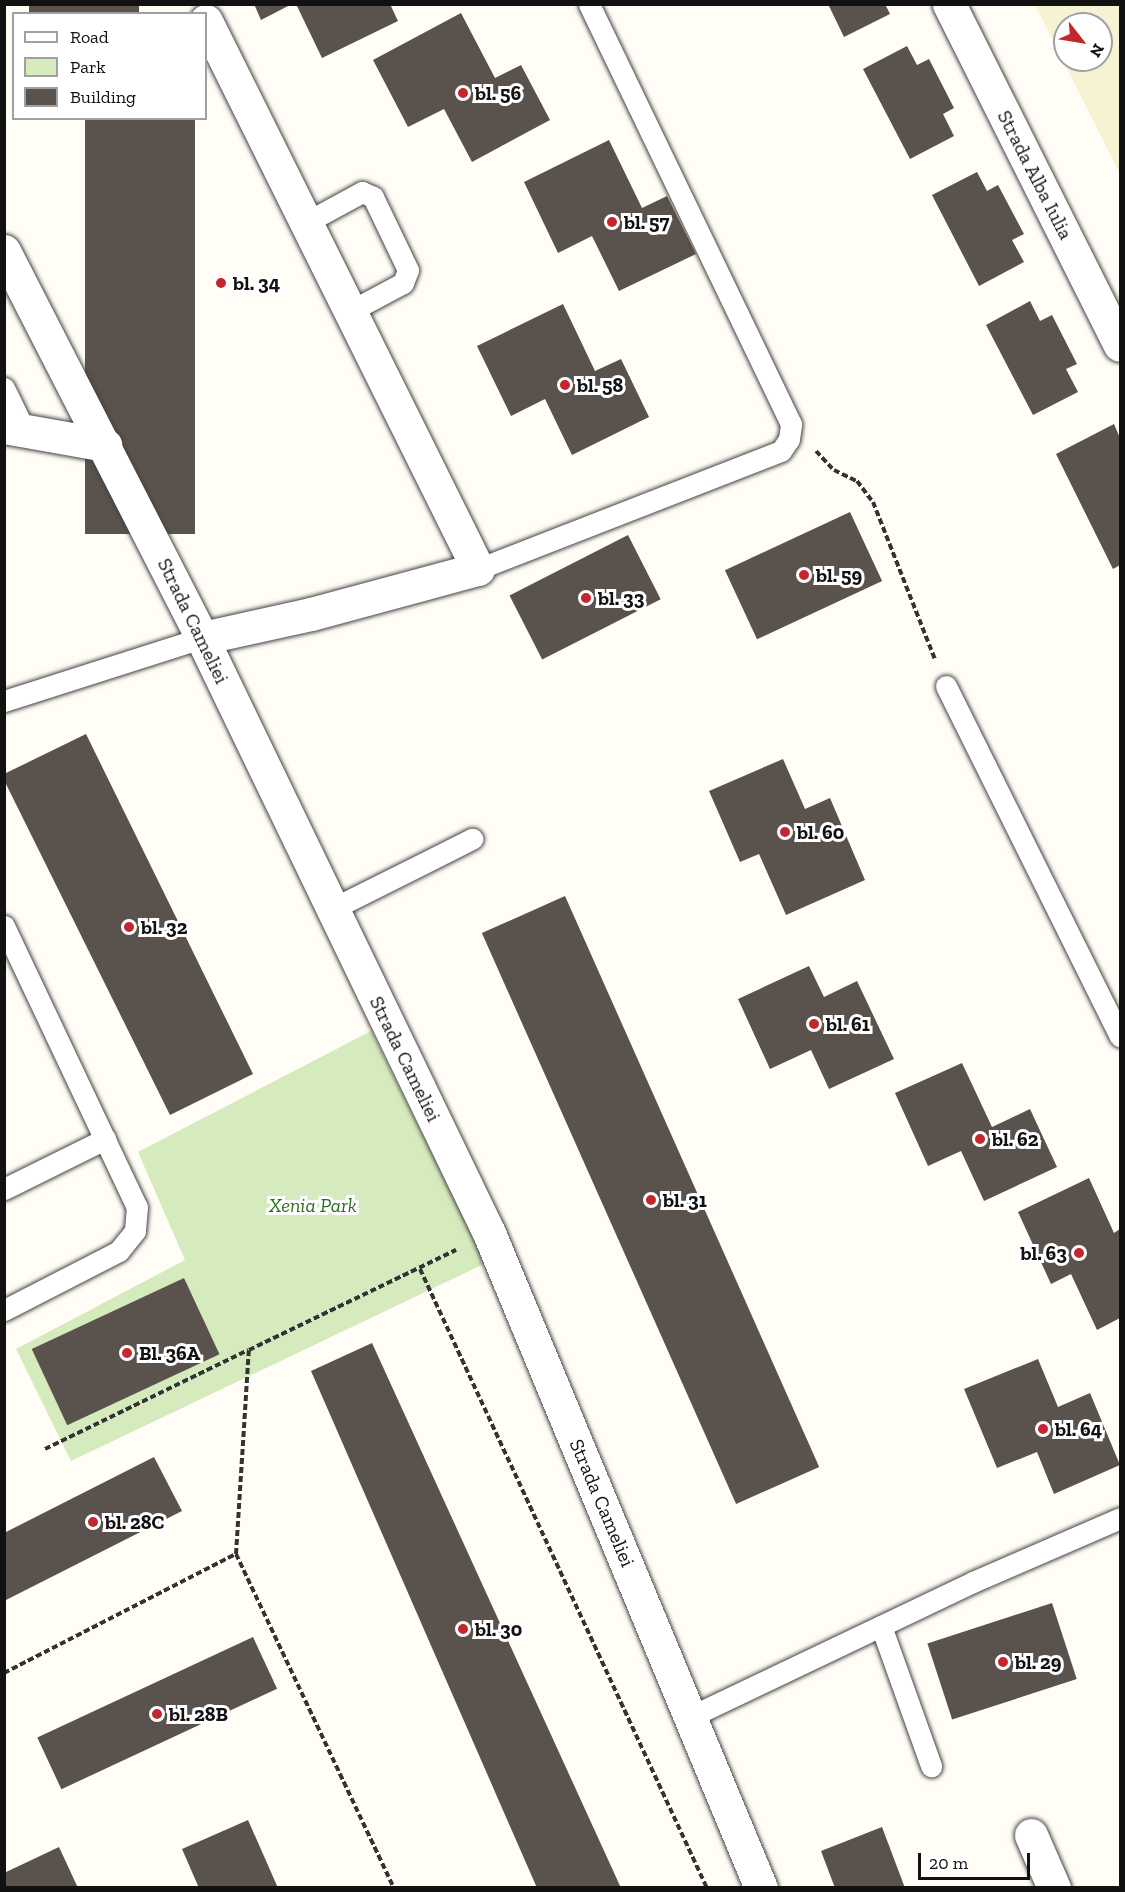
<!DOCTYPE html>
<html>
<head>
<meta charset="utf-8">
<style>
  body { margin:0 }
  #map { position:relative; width:1125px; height:1892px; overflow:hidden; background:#fffdf5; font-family:"Zilla Slab",serif }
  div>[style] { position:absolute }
  .farmland>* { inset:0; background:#f6f3d4 }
  .green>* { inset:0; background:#d5ebbd }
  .building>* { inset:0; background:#5a524d; transform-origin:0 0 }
  .path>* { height:4px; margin-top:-2px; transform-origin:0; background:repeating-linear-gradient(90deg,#333 0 6px,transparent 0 9px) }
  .roads { filter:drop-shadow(0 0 2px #444) drop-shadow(0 0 2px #444) }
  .lane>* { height:21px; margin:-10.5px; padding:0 10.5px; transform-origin:10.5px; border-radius:10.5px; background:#fff }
  .street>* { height:33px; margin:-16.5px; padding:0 16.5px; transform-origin:16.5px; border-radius:16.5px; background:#fff }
  .dots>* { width:16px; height:16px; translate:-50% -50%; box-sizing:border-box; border:3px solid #fff; border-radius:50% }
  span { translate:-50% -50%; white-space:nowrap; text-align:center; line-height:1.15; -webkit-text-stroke:6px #fff; paint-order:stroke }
  .poi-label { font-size:20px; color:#111; font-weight:700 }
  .left { translate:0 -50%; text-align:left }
  .right { translate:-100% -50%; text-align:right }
  .street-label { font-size:20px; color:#111 }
  .park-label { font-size:20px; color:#2f6b1f; font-style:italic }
  .frame { position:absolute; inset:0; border:6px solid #111; pointer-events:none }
  .legend { position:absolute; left:12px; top:12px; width:195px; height:108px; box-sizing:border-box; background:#fff; border:2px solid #a0a0a0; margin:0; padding:8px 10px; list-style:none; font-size:18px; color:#111 }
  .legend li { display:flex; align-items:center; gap:12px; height:30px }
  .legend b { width:30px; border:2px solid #a0a0a0 }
  .north { position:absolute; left:1053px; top:12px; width:60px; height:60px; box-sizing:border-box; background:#fff; border:2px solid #a0a0a0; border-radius:50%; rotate:121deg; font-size:16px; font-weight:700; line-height:24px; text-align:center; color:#111 }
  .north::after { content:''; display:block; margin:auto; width:21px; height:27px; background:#c4262e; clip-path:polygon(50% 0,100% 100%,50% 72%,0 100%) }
  .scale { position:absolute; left:918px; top:1853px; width:112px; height:27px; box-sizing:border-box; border:3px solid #111; border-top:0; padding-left:8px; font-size:18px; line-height:21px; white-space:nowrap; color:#111; -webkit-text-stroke:4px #fff; paint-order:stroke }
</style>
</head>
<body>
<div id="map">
  <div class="farmland">
    <div style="clip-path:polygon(evenodd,1035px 5px,1120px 5px,1120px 174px,1035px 5px,1065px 24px,1101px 24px,1101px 60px,1065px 60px,1065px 24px)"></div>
  </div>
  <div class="green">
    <div style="clip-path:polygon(371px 1031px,486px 1263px,71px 1461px,16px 1349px,185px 1260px,138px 1152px)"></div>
  </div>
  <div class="building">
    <div style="left:29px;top:4px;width:110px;height:11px"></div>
    <div style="clip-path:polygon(254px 4px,292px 4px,261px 20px)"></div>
    <div style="clip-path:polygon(296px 4px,390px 4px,398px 21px,322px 58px)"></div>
    <div style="clip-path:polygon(828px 4px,885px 4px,890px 14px,844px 37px)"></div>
    <div style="clip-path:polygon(461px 13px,495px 78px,521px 65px,550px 120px,472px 162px,444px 109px,408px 127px,373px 60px)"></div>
    <div style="clip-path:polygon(907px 46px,917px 65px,929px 59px,954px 108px,943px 114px,954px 136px,910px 159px,863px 69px)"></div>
    <div style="left:85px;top:118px;width:110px;height:416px"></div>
    <div style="clip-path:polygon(609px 140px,642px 208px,667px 196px,696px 254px,619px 291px,592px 236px,558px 253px,524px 182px)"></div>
    <div style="clip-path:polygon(977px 172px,987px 191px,998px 185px,1024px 234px,1012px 240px,1024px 262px,979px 286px,932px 195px)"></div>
    <div style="clip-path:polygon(1030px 301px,1040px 321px,1052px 315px,1077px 364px,1066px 369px,1078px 392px,1033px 415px,986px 325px)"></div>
    <div style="clip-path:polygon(563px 304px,595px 371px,621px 359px,649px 417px,572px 455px,545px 399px,511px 416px,477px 346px)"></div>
    <div style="clip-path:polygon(1114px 424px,1120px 438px,1120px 565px,1113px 569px,1056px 454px)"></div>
    <div style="left:850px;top:512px;width:76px;height:138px;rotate:65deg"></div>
    <div style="left:628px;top:535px;width:72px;height:133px;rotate:63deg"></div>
    <div style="clip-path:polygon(86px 734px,253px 1074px,170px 1115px,4px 780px,4px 774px)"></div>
    <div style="clip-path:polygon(783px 759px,805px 809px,830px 798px,865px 880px,786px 915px,759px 854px,740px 862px,709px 791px)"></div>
    <div style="left:565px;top:896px;width:625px;height:91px;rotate:66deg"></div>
    <div style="clip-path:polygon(809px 966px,824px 997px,857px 981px,894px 1059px,829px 1089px,811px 1050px,770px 1069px,738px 999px)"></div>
    <div style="clip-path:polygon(962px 1063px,992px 1127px,1030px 1109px,1057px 1167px,984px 1201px,961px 1151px,928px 1166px,895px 1093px)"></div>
    <div style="clip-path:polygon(1089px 1178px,1114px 1233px,1120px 1229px,1120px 1318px,1097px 1330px,1071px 1274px,1051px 1284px,1018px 1212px)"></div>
    <div style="left:184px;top:1278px;width:84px;height:168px;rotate:65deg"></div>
    <div style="clip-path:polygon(372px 1343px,621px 1888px,537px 1888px,311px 1371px)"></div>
    <div style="clip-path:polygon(1038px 1359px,1058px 1407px,1090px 1393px,1120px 1465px,1054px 1494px,1037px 1452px,997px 1468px,964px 1389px)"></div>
    <div style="clip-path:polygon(154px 1457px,182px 1511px,4px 1601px,4px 1533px)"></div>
    <div style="left:1052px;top:1603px;width:80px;height:131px;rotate:72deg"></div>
    <div style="left:253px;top:1637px;width:57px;height:238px;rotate:65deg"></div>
    <div style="clip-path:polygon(248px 1820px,278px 1888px,199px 1888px,182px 1849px)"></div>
    <div style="clip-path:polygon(882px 1827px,905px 1888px,835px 1888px,821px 1851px)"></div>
    <div style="clip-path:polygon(59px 1847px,78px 1888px,4px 1888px,4px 1873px)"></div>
  </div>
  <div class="path">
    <div style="left:816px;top:451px;width:26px;rotate:47deg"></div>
    <div style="left:834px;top:470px;width:25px;rotate:26deg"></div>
    <div style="left:857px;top:481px;width:26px;rotate:53deg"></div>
    <div style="left:873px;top:502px;width:169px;rotate:68.5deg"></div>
    <div style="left:420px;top:1269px;width:682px;rotate:65.13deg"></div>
    <div style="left:45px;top:1449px;width:226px;rotate:-26deg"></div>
    <div style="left:236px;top:1554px;width:369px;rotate:64.7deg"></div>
    <div style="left:4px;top:1673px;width:261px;rotate:-27.2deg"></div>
    <div style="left:236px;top:1554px;width:204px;rotate:-86.4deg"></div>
    <div style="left:249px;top:1350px;width:230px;rotate:-25.8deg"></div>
  </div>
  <div class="roads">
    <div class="lane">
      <div style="left:305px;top:223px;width:65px;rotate:-28.5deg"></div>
      <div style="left:362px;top:192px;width:12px;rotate:24deg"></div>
      <div style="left:373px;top:197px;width:81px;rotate:64.4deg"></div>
      <div style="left:408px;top:270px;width:14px;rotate:111deg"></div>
      <div style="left:403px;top:283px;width:61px;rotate:151.8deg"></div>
      <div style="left:4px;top:388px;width:48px;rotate:64deg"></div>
      <div style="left:478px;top:569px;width:325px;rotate:-21.3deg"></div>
      <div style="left:781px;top:451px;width:14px;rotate:-56deg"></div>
      <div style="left:789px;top:439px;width:15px;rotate:-82deg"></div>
      <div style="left:791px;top:424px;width:466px;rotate:-115.7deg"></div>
      <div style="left:946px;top:686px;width:391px;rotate:63.6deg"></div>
      <div style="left:4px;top:701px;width:208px;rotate:-17.7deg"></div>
      <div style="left:332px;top:909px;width:157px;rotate:-26.6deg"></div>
      <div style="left:4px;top:926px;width:311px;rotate:64.7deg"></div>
      <div style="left:137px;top:1207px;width:24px;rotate:95deg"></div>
      <div style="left:135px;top:1231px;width:26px;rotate:129deg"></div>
      <div style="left:119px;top:1251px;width:129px;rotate:152.8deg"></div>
      <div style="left:4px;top:1189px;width:113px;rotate:-26.3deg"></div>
      <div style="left:881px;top:1626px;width:149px;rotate:70.3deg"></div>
      <div style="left:692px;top:1716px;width:311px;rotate:-25.5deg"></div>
      <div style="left:973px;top:1582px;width:160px;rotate:-23.5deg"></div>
    </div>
    <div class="street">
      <div style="left:949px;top:4px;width:381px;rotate:63.4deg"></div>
      <div style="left:4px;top:251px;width:435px;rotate:62.9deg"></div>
      <div style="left:202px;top:638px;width:661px;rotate:64.25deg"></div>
      <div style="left:489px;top:1233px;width:709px;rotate:67.45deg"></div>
      <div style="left:4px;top:427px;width:103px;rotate:10.1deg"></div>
      <div style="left:202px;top:638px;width:112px;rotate:-12.4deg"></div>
      <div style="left:311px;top:614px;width:173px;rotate:-15.1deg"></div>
      <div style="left:478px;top:569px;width:612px;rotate:-116.4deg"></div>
      <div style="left:1031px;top:1835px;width:58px;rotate:66.5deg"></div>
    </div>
  </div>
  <div class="dots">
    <div style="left:463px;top:93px;background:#c4262e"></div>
    <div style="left:612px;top:222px;background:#c4262e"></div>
    <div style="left:221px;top:283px;background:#c4262e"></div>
    <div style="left:565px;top:385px;background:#c4262e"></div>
    <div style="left:804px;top:575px;background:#c4262e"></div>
    <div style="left:586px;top:598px;background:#c4262e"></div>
    <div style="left:785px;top:832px;background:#c4262e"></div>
    <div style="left:129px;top:927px;background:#c4262e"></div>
    <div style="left:814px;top:1024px;background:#c4262e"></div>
    <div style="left:980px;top:1139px;background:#c4262e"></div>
    <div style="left:651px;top:1200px;background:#c4262e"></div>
    <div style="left:1079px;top:1253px;background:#c4262e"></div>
    <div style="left:127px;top:1353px;background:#c4262e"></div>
    <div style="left:1043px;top:1429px;background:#c4262e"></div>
    <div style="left:93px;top:1522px;background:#c4262e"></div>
    <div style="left:463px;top:1629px;background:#c4262e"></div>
    <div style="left:1003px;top:1662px;background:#c4262e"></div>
    <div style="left:157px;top:1714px;background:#c4262e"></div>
  </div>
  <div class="poi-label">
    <span class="left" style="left:475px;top:93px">bl. 56</span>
    <span class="left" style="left:624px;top:222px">bl. 57</span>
    <span class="left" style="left:233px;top:283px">bl. 34</span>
    <span class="left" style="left:577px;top:385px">bl. 58</span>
    <span class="left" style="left:816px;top:575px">bl. 59</span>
    <span class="left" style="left:598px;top:598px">bl. 33</span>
    <span class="left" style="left:797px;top:832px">bl. 60</span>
    <span class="left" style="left:141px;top:927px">bl. 32</span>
    <span class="left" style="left:826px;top:1024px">bl. 61</span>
    <span class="left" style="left:992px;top:1139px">bl. 62</span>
    <span class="left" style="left:663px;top:1200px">bl. 31</span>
    <span class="right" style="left:1067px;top:1253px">bl. 63</span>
    <span class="left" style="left:139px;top:1353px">Bl. 36A</span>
    <span class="left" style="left:1055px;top:1429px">bl. 64</span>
    <span class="left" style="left:105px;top:1522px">bl. 28C</span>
    <span class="left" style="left:475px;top:1629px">bl. 30</span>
    <span class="left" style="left:1015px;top:1662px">bl. 29</span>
    <span class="left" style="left:169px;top:1714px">bl. 28B</span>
  </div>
  <div class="street-label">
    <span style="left:1035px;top:175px;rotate:63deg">Strada Alba Iulia</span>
    <span style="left:193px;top:621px;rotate:64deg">Strada Cameliei</span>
    <span style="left:405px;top:1059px;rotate:64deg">Strada Cameliei</span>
    <span style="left:602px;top:1503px;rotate:67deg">Strada Cameliei</span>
  </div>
  <div class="park-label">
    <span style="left:313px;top:1205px">Xenia Park</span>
  </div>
  <div class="frame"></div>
  <ul class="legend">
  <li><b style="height:8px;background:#fff"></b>Road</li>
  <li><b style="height:16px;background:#d5ebbd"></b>Park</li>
  <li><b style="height:16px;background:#5a524d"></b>Building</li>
  </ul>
  <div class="north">N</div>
  <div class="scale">20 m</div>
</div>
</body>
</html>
